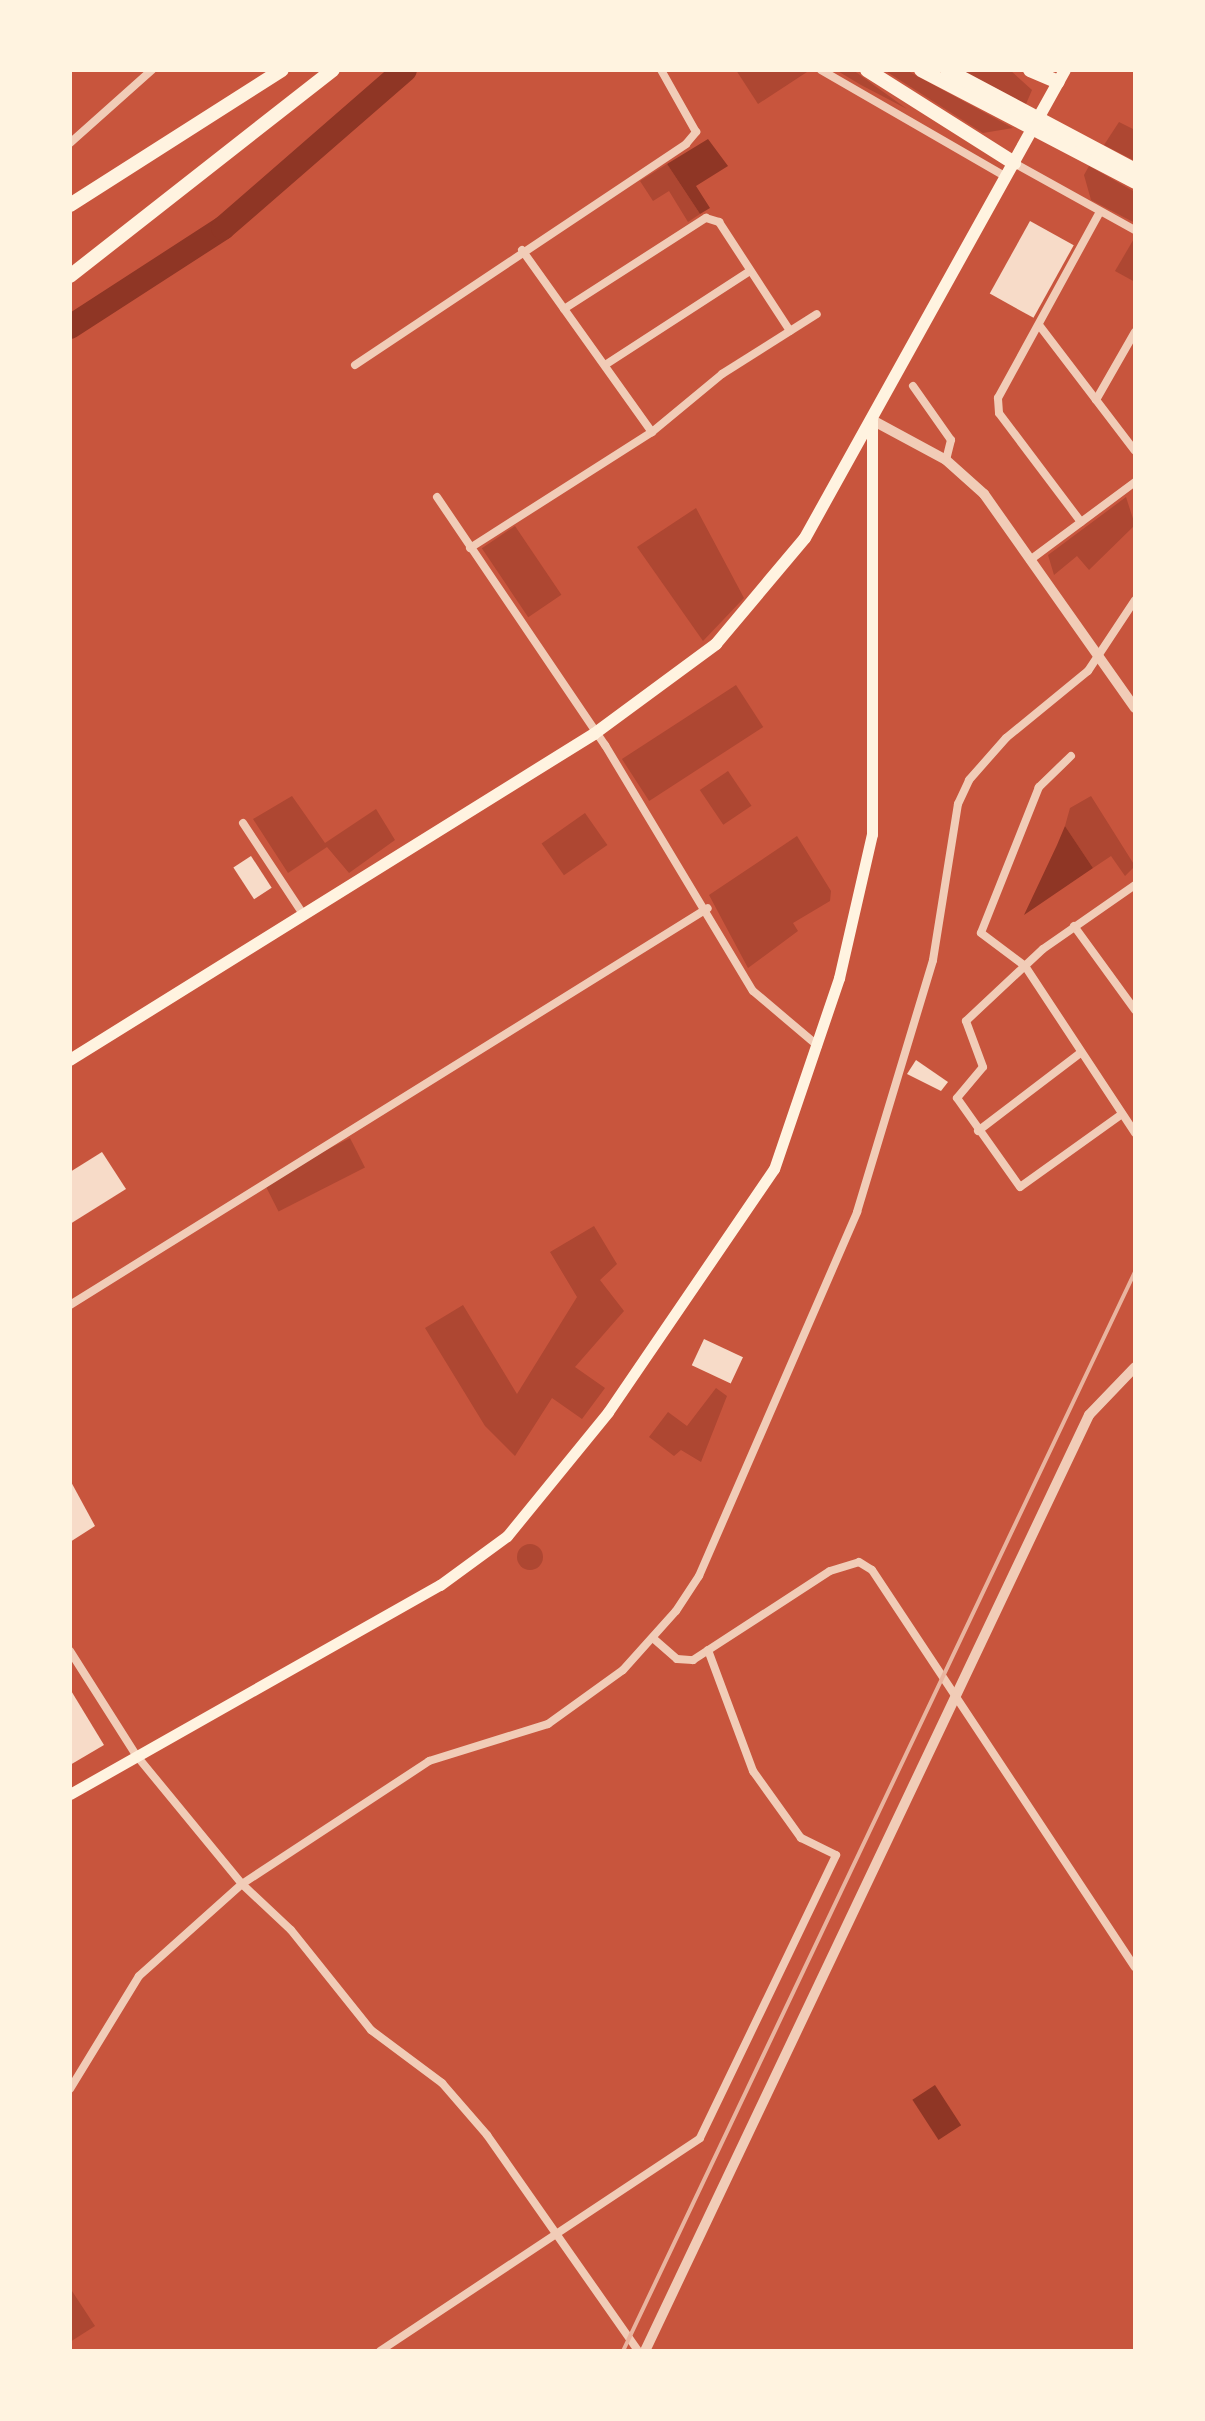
<!DOCTYPE html>
<html>
<head>
<meta charset="utf-8">
<style>
  body { margin:0 }
  #map { position:relative; width:1205px; height:2421px; overflow:hidden; background:#c8553d; font-family:Overpass,sans-serif }
  div>[style] { position:absolute }
  .green>* { inset:0; background:#ae4732; transform-origin:0 0 }
  .round { border-radius:50% }
  .water>* { inset:0; background:#8f3625; transform-origin:0 0 }
  .river>* { height:24px; margin:-12px; padding:0 12px; transform-origin:12px; border-radius:12px; background:#8f3625 }
  .building>* { inset:0; background:#f7dbc8; transform-origin:0 0 }
  .minor>* { height:8px; margin:-4px; padding:0 4px; transform-origin:4px; border-radius:4px; background:#f1ccb7 }
  .tertiary>* { height:10px; margin:-5px; padding:0 5px; transform-origin:5px; border-radius:5px; background:#f1ccb7 }
  .secondary>* { height:11px; margin:-5.5px; padding:0 5.5px; transform-origin:5.5px; border-radius:5.5px; background:#fff3e0 }
  .primary>* { height:12px; margin:-6px; padding:0 6px; transform-origin:6px; border-radius:6px; background:#fff3e0 }
  .motorway>* { height:14px; margin:-7px; padding:0 7px; transform-origin:7px; border-radius:7px; background:#fff3e0 }
  .rail>* { height:4px; margin:-2px; padding:0 2px; transform-origin:2px; border-radius:2px; background:#e9b49f }
  span { translate:-50% -50%; white-space:nowrap; text-align:center; line-height:1.15; -webkit-text-stroke:8px #fff3e0; paint-order:stroke }
  .frame { position:absolute; inset:0; border:72px solid #fff3e0; pointer-events:none }
</style>
</head>
<body>
<div id="map">
  <div class="green">
    <div style="clip-path:polygon(736px 70px,804px 70px,807px 72px,758px 104px)"></div>
    <div style="clip-path:polygon(836px 70px,853px 70px,907px 109px,861px 85px)"></div>
    <div style="clip-path:polygon(884px 70px,906px 70px,1013px 128px,983px 133px)"></div>
    <div style="clip-path:polygon(961px 70px,1010px 70px,1032px 90px,1026px 104px)"></div>
    <div style="clip-path:polygon(1119px 122px,1135px 130px,1135px 161px,1104px 145px)"></div>
    <div style="clip-path:polygon(667px 164px,700px 214px,688px 222px,669px 191px,653px 201px,640px 181px)"></div>
    <div style="clip-path:polygon(1089px 166px,1135px 192px,1135px 223px,1091px 200px,1084px 175px)"></div>
    <div style="clip-path:polygon(1135px 237px,1135px 282px,1115px 271px)"></div>
    <div style="clip-path:polygon(1126px 497px,1135px 525px,1089px 570px,1077px 556px,1054px 575px,1048px 555px)"></div>
    <div style="clip-path:polygon(696px 508px,744px 598px,703px 641px,637px 547px)"></div>
    <div style="left:515px;top:526px;width:83px;height:40px;rotate:56deg"></div>
    <div style="left:736px;top:685px;width:50px;height:136px;rotate:57deg"></div>
    <div style="left:728px;top:771px;width:42px;height:34px;rotate:56deg"></div>
    <div style="clip-path:polygon(292px 796px,325px 843px,376px 809px,395px 840px,349px 873px,327px 847px,288px 873px,253px 819px)"></div>
    <div style="clip-path:polygon(1091px 796px,1135px 866px,1125px 876px,1111px 856px,1093px 868px,1065px 826px,1070px 808px)"></div>
    <div style="left:585px;top:813px;width:39px;height:53px;rotate:55deg"></div>
    <div style="clip-path:polygon(797px 836px,831px 891px,830px 901px,793px 923px,798px 931px,748px 968px,709px 895px)"></div>
    <div style="left:350px;top:1138px;width:33px;height:97px;rotate:63deg"></div>
    <div style="clip-path:polygon(594px 1226px,617px 1264px,600px 1280px,624px 1311px,575px 1367px,605px 1388px,582px 1419px,552px 1398px,515px 1456px,485px 1426px,425px 1328px,463px 1305px,517px 1394px,577px 1297px,550px 1252px)"></div>
    <div style="clip-path:polygon(716px 1388px,727px 1396px,701px 1462px,681px 1450px,674px 1456px,649px 1437px,668px 1412px,687px 1426px)"></div>
    <div class="round" style="left:517px;top:1544px;width:26px;height:26px"></div>
    <div style="clip-path:polygon(70px 2288px,95px 2326px,70px 2342px)"></div>
  </div>
  <div class="water">
    <div style="clip-path:polygon(708px 139px,728px 166px,696px 186px,710px 208px,700px 214px,667px 164px)"></div>
    <div style="clip-path:polygon(1065px 826px,1093px 868px,1024px 915px,1057px 845px)"></div>
    <div style="left:935px;top:2085px;width:48px;height:27px;rotate:57deg"></div>
  </div>
  <div class="river">
    <div style="left:70px;top:327px;width:182px;rotate:-32.9deg"></div>
    <div style="left:223px;top:228px;width:241px;rotate:-41deg"></div>
  </div>
  <div class="building">
    <div style="left:1030px;top:221px;width:50px;height:83px;rotate:29deg"></div>
    <div style="left:251px;top:856px;width:38px;height:21px;rotate:57deg"></div>
    <div style="clip-path:polygon(916px 1060px,948px 1082px,941px 1091px,907px 1074px)"></div>
    <div style="clip-path:polygon(102px 1152px,126px 1189px,70px 1224px,70px 1172px)"></div>
    <div style="left:704px;top:1339px;width:43px;height:29px;rotate:25deg"></div>
    <div style="clip-path:polygon(70px 1480px,95px 1526px,70px 1542px)"></div>
    <div style="clip-path:polygon(70px 1689px,104px 1745px,70px 1765px)"></div>
  </div>
  <div class="minor">
    <div style="left:821px;top:70px;width:214px;rotate:30deg"></div>
    <div style="left:70px;top:143px;width:110px;rotate:-41.7deg"></div>
    <div style="left:1014px;top:163px;width:138px;rotate:29deg"></div>
    <div style="left:522px;top:250px;width:224px;rotate:54.5deg"></div>
    <div style="left:564px;top:309px;width:169px;rotate:-32.7deg"></div>
    <div style="left:706px;top:218px;width:14px;rotate:17deg"></div>
    <div style="left:719px;top:222px;width:130px;rotate:56.9deg"></div>
    <div style="left:1039px;top:325px;width:158px;rotate:52.7deg"></div>
    <div style="left:355px;top:365px;width:398px;rotate:-33.7deg"></div>
    <div style="left:686px;top:144px;width:16px;rotate:-50deg"></div>
    <div style="left:696px;top:132px;width:71px;rotate:-119.4deg"></div>
    <div style="left:605px;top:365px;width:173px;rotate:-33deg"></div>
    <div style="left:913px;top:386px;width:66px;rotate:54.9deg"></div>
    <div style="left:951px;top:440px;width:21px;rotate:104deg"></div>
    <div style="left:1096px;top:400px;width:78px;rotate:-60.2deg"></div>
    <div style="left:437px;top:497px;width:300px;rotate:55.9deg"></div>
    <div style="left:605px;top:745px;width:287px;rotate:59deg"></div>
    <div style="left:753px;top:991px;width:85px;rotate:40.2deg"></div>
    <div style="left:1081px;top:522px;width:136px;rotate:-127deg"></div>
    <div style="left:999px;top:413px;width:15px;rotate:-94deg"></div>
    <div style="left:998px;top:398px;width:212px;rotate:-61.3deg"></div>
    <div style="left:470px;top:548px;width:216px;rotate:-32.5deg"></div>
    <div style="left:652px;top:432px;width:91px;rotate:-39.6deg"></div>
    <div style="left:722px;top:374px;width:112px;rotate:-32.3deg"></div>
    <div style="left:1030px;top:560px;width:131px;rotate:-36.6deg"></div>
    <div style="left:1071px;top:756px;width:45px;rotate:135.9deg"></div>
    <div style="left:1039px;top:787px;width:157px;rotate:111.7deg"></div>
    <div style="left:981px;top:933px;width:55px;rotate:36.9deg"></div>
    <div style="left:1025px;top:966px;width:200px;rotate:56.6deg"></div>
    <div style="left:243px;top:823px;width:109px;rotate:56.6deg"></div>
    <div style="left:1074px;top:926px;width:104px;rotate:54deg"></div>
    <div style="left:1122px;top:1114px;width:125px;rotate:144.4deg"></div>
    <div style="left:1020px;top:1187px;width:109px;rotate:-125.3deg"></div>
    <div style="left:957px;top:1098px;width:40px;rotate:-50deg"></div>
    <div style="left:983px;top:1067px;width:49px;rotate:-110.3deg"></div>
    <div style="left:966px;top:1021px;width:105px;rotate:-43.1deg"></div>
    <div style="left:1043px;top:949px;width:112px;rotate:-34.8deg"></div>
    <div style="left:978px;top:1131px;width:127px;rotate:-37.3deg"></div>
    <div style="left:70px;top:1305px;width:751px;rotate:-31.89deg"></div>
    <div style="left:654px;top:1639px;width:30px;rotate:41deg"></div>
    <div style="left:677px;top:1659px;width:16px;rotate:4deg"></div>
    <div style="left:693px;top:1660px;width:163px;rotate:-33deg"></div>
    <div style="left:830px;top:1571px;width:30px;rotate:-17deg"></div>
    <div style="left:859px;top:1562px;width:15px;rotate:32deg"></div>
    <div style="left:872px;top:1570px;width:476px;rotate:56.5deg"></div>
    <div style="left:70px;top:1651px;width:123px;rotate:57.6deg"></div>
    <div style="left:136px;top:1755px;width:167px;rotate:50.6deg"></div>
    <div style="left:242px;top:1884px;width:67px;rotate:43.2deg"></div>
    <div style="left:291px;top:1930px;width:128px;rotate:51.3deg"></div>
    <div style="left:371px;top:2030px;width:89px;rotate:36.7deg"></div>
    <div style="left:442px;top:2083px;width:69px;rotate:49.1deg"></div>
    <div style="left:487px;top:2135px;width:264px;rotate:55deg"></div>
    <div style="left:70px;top:2089px;width:132px;rotate:-58.6deg"></div>
    <div style="left:139px;top:1976px;width:138px;rotate:-41.8deg"></div>
    <div style="left:242px;top:1884px;width:224px;rotate:-33.3deg"></div>
    <div style="left:429px;top:1761px;width:125px;rotate:-17.3deg"></div>
    <div style="left:548px;top:1724px;width:92px;rotate:-35.8deg"></div>
    <div style="left:623px;top:1670px;width:79px;rotate:-48.1deg"></div>
    <div style="left:676px;top:1611px;width:42px;rotate:-56.7deg"></div>
    <div style="left:699px;top:1576px;width:397px;rotate:-66.5deg"></div>
    <div style="left:857px;top:1212px;width:263px;rotate:-73.2deg"></div>
    <div style="left:933px;top:960px;width:158px;rotate:-80.9deg"></div>
    <div style="left:958px;top:804px;width:26px;rotate:-65deg"></div>
    <div style="left:969px;top:780px;width:56px;rotate:-48.6deg"></div>
    <div style="left:1006px;top:738px;width:106px;rotate:-39.3deg"></div>
    <div style="left:1088px;top:671px;width:85px;rotate:-56.5deg"></div>
    <div style="left:380px;top:2351px;width:384px;rotate:-33.6deg"></div>
    <div style="left:700px;top:2138px;width:314px;rotate:-64.3deg"></div>
    <div style="left:836px;top:1855px;width:39px;rotate:-154deg"></div>
    <div style="left:801px;top:1838px;width:82px;rotate:-125.6deg"></div>
    <div style="left:753px;top:1771px;width:129px;rotate:-110.4deg"></div>
  </div>
  <div class="tertiary">
    <div style="left:872px;top:420px;width:84px;rotate:28.4deg"></div>
    <div style="left:946px;top:460px;width:51px;rotate:41.8deg"></div>
    <div style="left:984px;top:494px;width:262px;rotate:54.8deg"></div>
    <div style="left:645px;top:2351px;width:1036px;rotate:-64.62deg"></div>
    <div style="left:1089px;top:1415px;width:66px;rotate:-46.2deg"></div>
  </div>
  <div class="secondary">
    <div style="left:70px;top:1794px;width:425px;rotate:-29.5deg"></div>
    <div style="left:440px;top:1585px;width:83px;rotate:-36.2deg"></div>
    <div style="left:507px;top:1536px;width:160px;rotate:-50.8deg"></div>
    <div style="left:608px;top:1412px;width:294px;rotate:-55.7deg"></div>
    <div style="left:774px;top:1169px;width:202px;rotate:-71.2deg"></div>
    <div style="left:839px;top:978px;width:148px;rotate:-77.1deg"></div>
    <div style="left:872px;top:834px;width:414px;rotate:-90deg"></div>
  </div>
  <div class="primary">
    <div style="left:70px;top:1060px;width:617px;rotate:-31.89deg"></div>
    <div style="left:594px;top:734px;width:152px;rotate:-36.4deg"></div>
    <div style="left:716px;top:644px;width:138px;rotate:-50deg"></div>
    <div style="left:805px;top:538px;width:535px;rotate:-60.95deg"></div>
  </div>
  <div class="motorway">
    <div style="left:867px;top:70px;width:174px;rotate:32.3deg"></div>
    <div style="left:921px;top:70px;width:242px;rotate:27.6deg"></div>
    <div style="left:947px;top:70px;width:213px;rotate:28deg"></div>
    <div style="left:1030px;top:70px;width:30px;rotate:23deg"></div>
    <div style="left:70px;top:205px;width:251px;rotate:-32.5deg"></div>
    <div style="left:70px;top:276px;width:334px;rotate:-38.1deg"></div>
  </div>
  <div class="rail">
    <div style="left:623px;top:2351px;width:1194px;rotate:-64.62deg"></div>
  </div>
  <div class="frame"></div>
</div>
</body>
</html>
